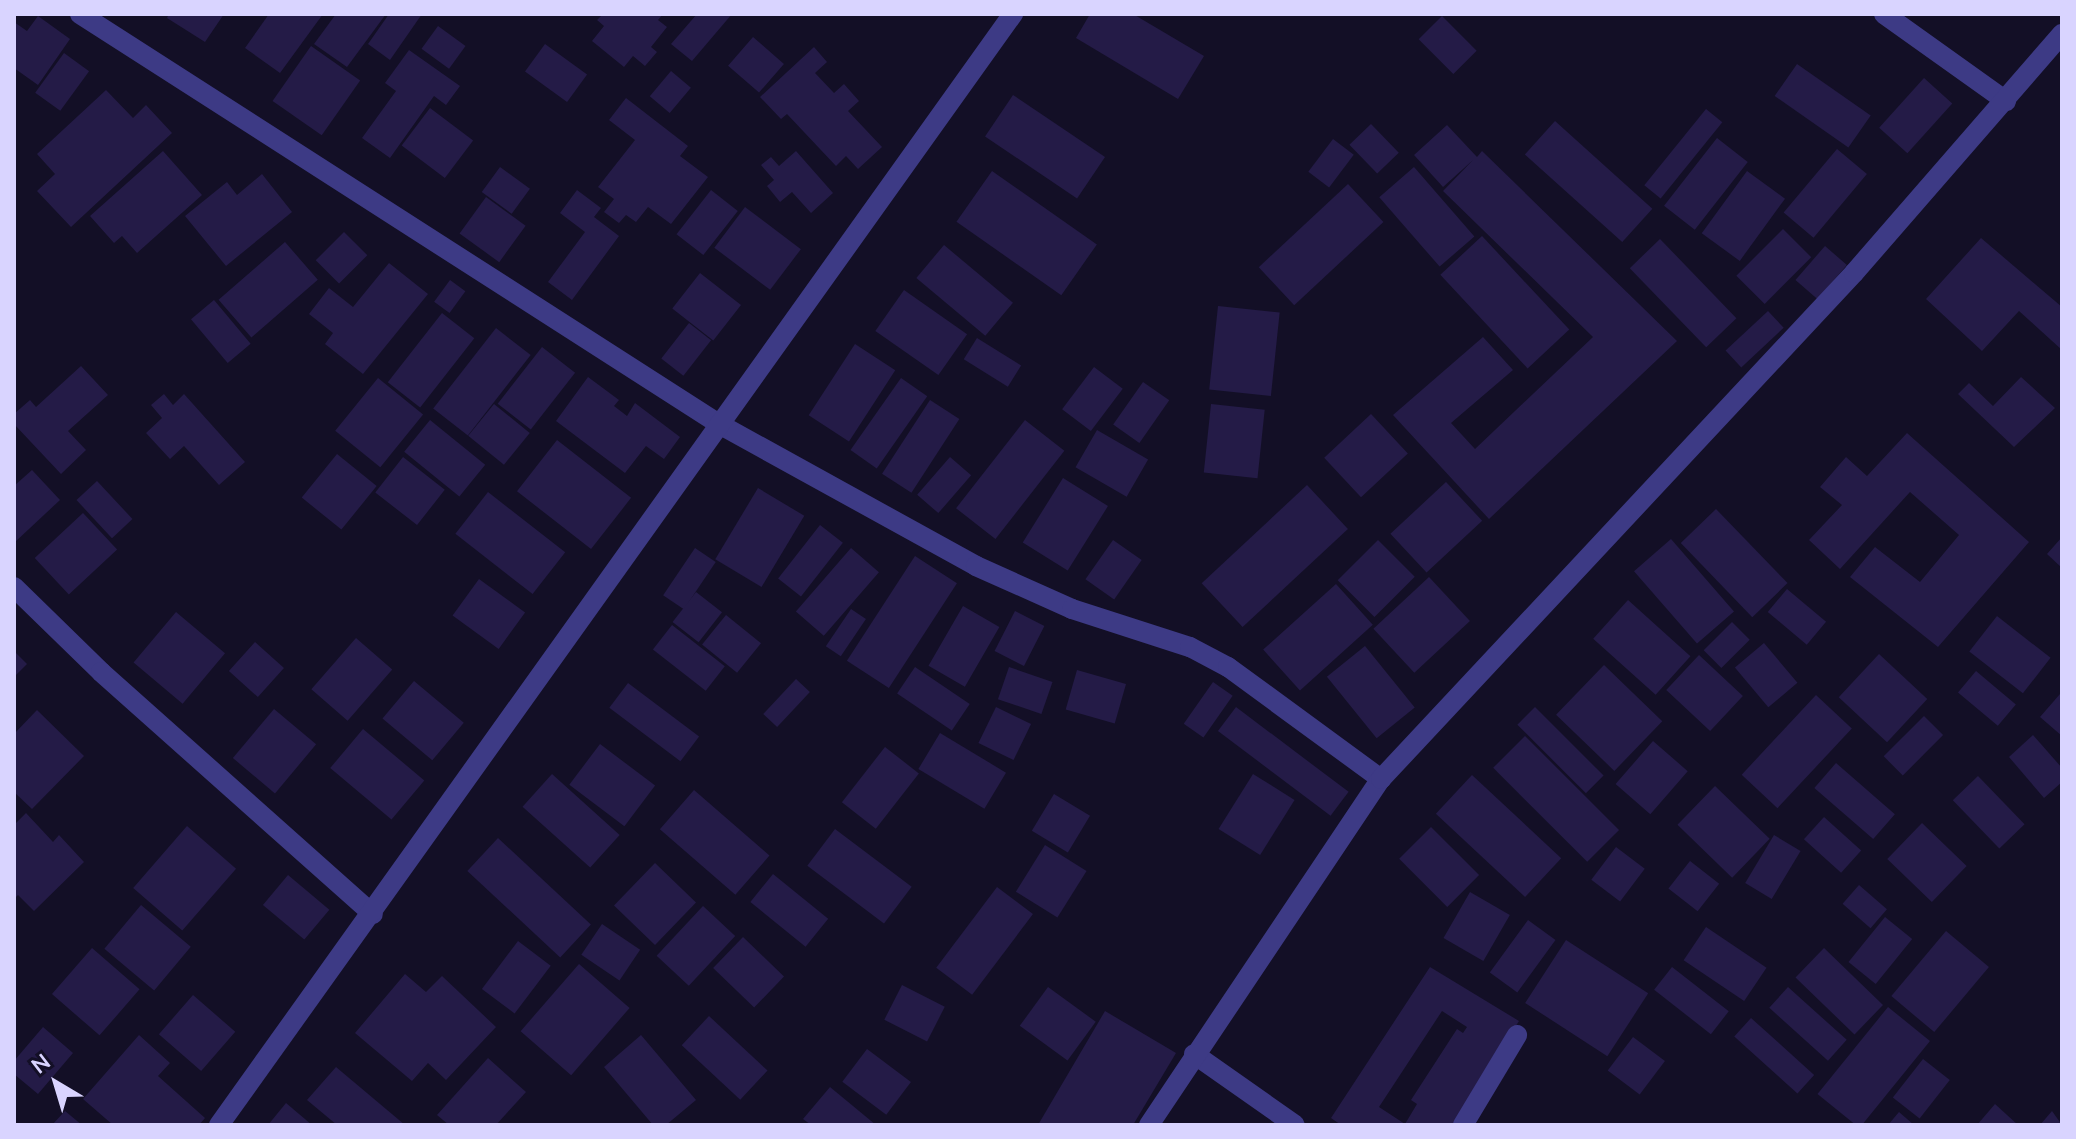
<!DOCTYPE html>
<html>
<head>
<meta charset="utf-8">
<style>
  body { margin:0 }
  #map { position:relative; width:2076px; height:1139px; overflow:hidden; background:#130f26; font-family:"Nunito Sans",sans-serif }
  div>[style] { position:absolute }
  .building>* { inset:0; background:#241b47; transform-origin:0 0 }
  .minor>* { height:20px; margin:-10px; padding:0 10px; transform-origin:10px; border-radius:10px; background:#3d3a85 }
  span { translate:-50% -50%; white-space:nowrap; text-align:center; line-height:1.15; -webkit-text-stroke:7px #130f26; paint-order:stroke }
  .frame { position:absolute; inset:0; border:16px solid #d9d4ff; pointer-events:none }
  .north { position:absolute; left:16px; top:1043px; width:80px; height:80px; -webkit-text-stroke:6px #130f26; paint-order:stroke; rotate:322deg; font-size:22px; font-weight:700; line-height:32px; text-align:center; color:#d9d4ff }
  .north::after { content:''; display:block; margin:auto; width:28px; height:36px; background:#d9d4ff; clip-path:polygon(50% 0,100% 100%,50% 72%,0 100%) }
</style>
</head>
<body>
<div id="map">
  <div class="building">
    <div style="clip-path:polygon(169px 14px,224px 14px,205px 42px,167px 18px)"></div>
    <div style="clip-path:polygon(269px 14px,323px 14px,280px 73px,245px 48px)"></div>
    <div style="clip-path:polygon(336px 14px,386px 14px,347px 67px,314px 44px)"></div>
    <div style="clip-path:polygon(389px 14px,422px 14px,390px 60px,368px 44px)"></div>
    <div style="clip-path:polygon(603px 14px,663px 14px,658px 20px,667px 27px,651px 47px,657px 52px,645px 66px,633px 56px,624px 67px,592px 41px,604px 26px,597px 20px)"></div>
    <div style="clip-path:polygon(697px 14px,732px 14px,692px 61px,671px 44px)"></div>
    <div style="clip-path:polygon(1090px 14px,1133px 14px,1204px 56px,1178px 99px,1076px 38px)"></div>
    <div style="clip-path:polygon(38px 16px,70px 39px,38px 85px,14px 68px,14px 22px,27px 31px)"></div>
    <div style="left:1442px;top:16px;width:49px;height:33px;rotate:45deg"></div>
    <div style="left:438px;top:26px;width:34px;height:28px;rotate:36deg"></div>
    <div style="left:753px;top:37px;width:41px;height:38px;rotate:41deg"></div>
    <div style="left:545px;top:44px;width:52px;height:34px;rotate:36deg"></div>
    <div style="left:311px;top:46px;width:60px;height:67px;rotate:35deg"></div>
    <div style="clip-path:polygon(814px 47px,827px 62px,815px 73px,834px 93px,844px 84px,859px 101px,848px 111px,882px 147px,858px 169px,846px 156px,836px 166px,787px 114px,781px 119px,760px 97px)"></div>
    <div style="clip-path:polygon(409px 50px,460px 86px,446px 105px,434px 96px,390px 158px,362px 138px,396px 91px,385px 83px)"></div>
    <div style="left:64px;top:53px;width:31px;height:49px;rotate:36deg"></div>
    <div style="left:1797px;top:64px;width:90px;height:39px;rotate:35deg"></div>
    <div style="left:671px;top:71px;width:26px;height:33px;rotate:40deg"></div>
    <div style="left:1924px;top:78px;width:38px;height:67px;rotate:42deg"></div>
    <div style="clip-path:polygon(106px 90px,133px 118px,146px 105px,172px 133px,71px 227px,37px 191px,55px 174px,37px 154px)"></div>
    <div style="left:1013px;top:95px;width:111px;height:50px;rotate:34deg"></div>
    <div style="clip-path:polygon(626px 98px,688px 146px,680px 156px,708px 177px,671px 224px,648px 207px,636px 222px,626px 215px,619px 223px,604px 212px,614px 199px,598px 187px,635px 140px,609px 120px)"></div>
    <div style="left:430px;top:108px;width:54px;height:47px;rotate:37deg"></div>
    <div style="left:1706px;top:109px;width:21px;height:98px;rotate:39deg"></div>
    <div style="left:1555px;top:121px;width:131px;height:45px;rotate:42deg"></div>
    <div style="left:1371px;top:124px;width:40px;height:30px;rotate:46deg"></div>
    <div style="clip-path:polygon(1447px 125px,1477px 157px,1482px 151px,1677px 341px,1489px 519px,1393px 415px,1483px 337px,1513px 370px,1451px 423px,1475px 449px,1593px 337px,1443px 191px,1473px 160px,1443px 187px,1414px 155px)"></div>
    <div style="left:1717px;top:138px;width:39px;height:86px;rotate:38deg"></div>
    <div style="left:1333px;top:139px;width:26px;height:41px;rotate:37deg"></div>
    <div style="left:1837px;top:149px;width:39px;height:83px;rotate:40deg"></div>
    <div style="clip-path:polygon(163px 151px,202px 195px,137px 253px,122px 236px,114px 243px,90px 216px)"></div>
    <div style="clip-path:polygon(796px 151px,833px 193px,811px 213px,792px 192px,780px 202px,767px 186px,774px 180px,761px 165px,771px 157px,779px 166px)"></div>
    <div style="left:500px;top:167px;width:37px;height:31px;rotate:36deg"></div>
    <div style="left:1414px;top:167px;width:92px;height:46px;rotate:49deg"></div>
    <div style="left:992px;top:171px;width:128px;height:62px;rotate:35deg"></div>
    <div style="left:1747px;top:171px;width:47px;height:77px;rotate:36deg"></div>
    <div style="clip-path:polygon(262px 174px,292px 212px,226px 266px,185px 216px,227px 182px,237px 195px)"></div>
    <div style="left:1348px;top:184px;width:52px;height:122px;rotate:47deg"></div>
    <div style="clip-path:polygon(577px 190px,601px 208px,594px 217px,619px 236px,572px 300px,548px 282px,585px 232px,560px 213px)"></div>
    <div style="left:711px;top:190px;width:34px;height:56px;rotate:38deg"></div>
    <div style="left:486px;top:197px;width:49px;height:45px;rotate:36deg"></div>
    <div style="left:745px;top:207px;width:70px;height:51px;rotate:37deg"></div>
    <div style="left:1783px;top:229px;width:40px;height:66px;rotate:45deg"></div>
    <div style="left:344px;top:232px;width:33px;height:40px;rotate:45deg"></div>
    <div style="left:1482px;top:236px;width:128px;height:57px;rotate:47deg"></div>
    <div style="clip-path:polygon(1981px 238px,2062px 307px,2062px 350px,2019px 311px,1982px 351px,1926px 299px)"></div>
    <div style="left:1660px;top:239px;width:110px;height:42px;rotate:46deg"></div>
    <div style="left:285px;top:242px;width:50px;height:88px;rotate:49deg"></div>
    <div style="left:944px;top:245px;width:90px;height:43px;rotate:40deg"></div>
    <div style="left:1825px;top:246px;width:29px;height:45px;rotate:41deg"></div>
    <div style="clip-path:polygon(389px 263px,428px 294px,363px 374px,325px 344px,333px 333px,309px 314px,329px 288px,353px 307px)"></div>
    <div style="left:700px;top:273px;width:52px;height:45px;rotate:38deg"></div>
    <div style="left:450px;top:280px;width:19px;height:27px;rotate:36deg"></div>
    <div style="left:904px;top:290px;width:77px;height:50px;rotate:35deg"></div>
    <div style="left:214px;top:300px;width:57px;height:30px;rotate:50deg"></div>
    <div style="left:1218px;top:306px;width:62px;height:84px;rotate:6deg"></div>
    <div style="left:1768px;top:311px;width:23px;height:58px;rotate:47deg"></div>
    <div style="left:442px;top:313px;width:41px;height:88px;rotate:38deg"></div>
    <div style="left:689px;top:323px;width:28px;height:45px;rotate:38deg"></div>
    <div style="left:496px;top:328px;width:44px;height:102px;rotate:38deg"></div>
    <div style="left:977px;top:338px;width:52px;height:25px;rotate:32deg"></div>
    <div style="left:855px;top:344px;width:48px;height:85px;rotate:33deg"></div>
    <div style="left:542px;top:347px;width:42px;height:72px;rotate:38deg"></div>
    <div style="clip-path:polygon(81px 366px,108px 395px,68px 431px,86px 450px,61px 474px,14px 424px,14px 414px,30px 400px,36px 407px)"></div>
    <div style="left:1094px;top:367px;width:36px;height:53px;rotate:37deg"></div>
    <div style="clip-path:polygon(588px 377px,619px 400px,614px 406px,627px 416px,635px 403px,680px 437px,664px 459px,646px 446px,625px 473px,556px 421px)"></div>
    <div style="clip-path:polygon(2021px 377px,2055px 408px,2014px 447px,1958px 394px,1969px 383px,1993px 406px)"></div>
    <div style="left:378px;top:378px;width:58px;height:68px;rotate:39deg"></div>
    <div style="left:901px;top:378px;width:32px;height:88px;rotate:35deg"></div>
    <div style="left:1143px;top:382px;width:32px;height:52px;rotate:35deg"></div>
    <div style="clip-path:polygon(164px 394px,173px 405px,184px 394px,245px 462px,219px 485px,184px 446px,170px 459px,146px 433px,162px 418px,151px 405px)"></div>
    <div style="left:930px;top:400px;width:35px;height:88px;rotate:33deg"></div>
    <div style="left:494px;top:404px;width:46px;height:41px;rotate:39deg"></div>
    <div style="left:1211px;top:404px;width:54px;height:69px;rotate:6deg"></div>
    <div style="left:1371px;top:414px;width:54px;height:64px;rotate:47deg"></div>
    <div style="left:430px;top:420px;width:71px;height:41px;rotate:39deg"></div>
    <div style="left:1025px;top:420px;width:50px;height:112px;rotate:38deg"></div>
    <div style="left:1097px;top:430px;width:59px;height:43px;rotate:30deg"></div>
    <div style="clip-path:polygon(1907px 433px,2029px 542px,1938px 647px,1850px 577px,1875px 547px,1920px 582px,1959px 535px,1910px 492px,1840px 569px,1809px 540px,1842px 505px,1820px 487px,1846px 457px,1867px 476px)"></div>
    <div style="left:557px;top:440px;width:94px;height:65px;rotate:38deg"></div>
    <div style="left:337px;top:454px;width:51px;height:56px;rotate:39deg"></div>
    <div style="left:403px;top:457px;width:53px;height:45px;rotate:38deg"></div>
    <div style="left:950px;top:457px;width:28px;height:50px;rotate:41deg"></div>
    <div style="clip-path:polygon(32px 470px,60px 500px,14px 543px,14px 486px)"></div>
    <div style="left:1063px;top:478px;width:53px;height:76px;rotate:32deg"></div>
    <div style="left:97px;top:481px;width:52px;height:28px;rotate:47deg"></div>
    <div style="left:1446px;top:482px;width:53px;height:76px;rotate:47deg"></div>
    <div style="left:1307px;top:485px;width:60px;height:144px;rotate:47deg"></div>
    <div style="left:758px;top:488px;width:54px;height:83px;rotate:31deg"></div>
    <div style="left:488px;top:492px;width:98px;height:53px;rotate:38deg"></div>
    <div style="left:1716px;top:509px;width:103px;height:49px;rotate:46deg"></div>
    <div style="left:83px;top:513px;width:50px;height:66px;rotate:47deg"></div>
    <div style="left:820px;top:525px;width:29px;height:68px;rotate:38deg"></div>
    <div style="clip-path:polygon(2062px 537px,2062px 568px,2047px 554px)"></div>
    <div style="left:1671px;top:539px;width:96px;height:49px;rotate:49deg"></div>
    <div style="left:1113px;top:540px;width:35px;height:48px;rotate:35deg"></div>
    <div style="left:1378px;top:540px;width:52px;height:57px;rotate:45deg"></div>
    <div style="left:695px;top:548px;width:25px;height:57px;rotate:34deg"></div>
    <div style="left:851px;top:548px;width:37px;height:84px;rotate:41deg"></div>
    <div style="left:915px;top:556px;width:50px;height:125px;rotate:33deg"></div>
    <div style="left:1429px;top:577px;width:60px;height:76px;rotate:47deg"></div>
    <div style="left:479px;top:579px;width:57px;height:45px;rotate:36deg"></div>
    <div style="left:1336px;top:584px;width:55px;height:98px;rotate:48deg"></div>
    <div style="left:1787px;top:589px;width:51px;height:30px;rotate:40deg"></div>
    <div style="left:696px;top:592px;width:33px;height:38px;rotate:38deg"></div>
    <div style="left:1628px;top:600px;width:84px;height:52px;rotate:42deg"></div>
    <div style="left:963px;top:606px;width:42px;height:69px;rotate:30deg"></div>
    <div style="left:851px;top:609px;width:18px;height:45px;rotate:34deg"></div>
    <div style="left:1015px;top:611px;width:33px;height:45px;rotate:27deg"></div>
    <div style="left:176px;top:612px;width:64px;height:66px;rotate:40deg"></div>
    <div style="left:726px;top:615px;width:45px;height:38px;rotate:39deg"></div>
    <div style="left:1997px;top:616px;width:68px;height:45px;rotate:38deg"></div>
    <div style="left:1732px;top:622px;width:25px;height:40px;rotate:45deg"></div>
    <div style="left:672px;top:625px;width:67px;height:31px;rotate:38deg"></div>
    <div style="left:356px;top:638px;width:48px;height:68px;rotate:41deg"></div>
    <div style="left:255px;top:642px;width:39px;height:39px;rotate:42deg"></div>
    <div style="left:1764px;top:643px;width:52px;height:38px;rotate:50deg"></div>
    <div style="left:1365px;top:646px;width:79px;height:49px;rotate:51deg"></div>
    <div style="clip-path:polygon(14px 651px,27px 664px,14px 677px)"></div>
    <div style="left:1879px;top:654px;width:66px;height:59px;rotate:43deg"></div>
    <div style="left:1699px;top:655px;width:60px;height:48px;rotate:43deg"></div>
    <div style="left:1604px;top:665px;width:81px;height:69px;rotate:44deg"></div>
    <div style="left:915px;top:667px;width:66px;height:32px;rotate:34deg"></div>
    <div style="left:1009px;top:667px;width:46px;height:34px;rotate:19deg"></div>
    <div style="left:1077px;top:670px;width:51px;height:41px;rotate:16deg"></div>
    <div style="left:1976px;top:671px;width:52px;height:28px;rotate:40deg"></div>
    <div style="left:796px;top:679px;width:19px;height:48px;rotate:43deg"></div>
    <div style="left:414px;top:681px;width:65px;height:49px;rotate:40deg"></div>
    <div style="left:1213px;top:682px;width:24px;height:51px;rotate:35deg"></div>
    <div style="left:628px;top:683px;width:89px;height:31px;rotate:37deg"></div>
    <div style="clip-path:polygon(2060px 694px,2062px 696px,2062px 736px,2040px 717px)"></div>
    <div style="left:1816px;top:695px;width:49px;height:109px;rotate:43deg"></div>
    <div style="left:996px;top:707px;width:39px;height:40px;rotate:26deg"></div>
    <div style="left:1236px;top:707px;width:141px;height:30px;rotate:37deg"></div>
    <div style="left:1535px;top:707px;width:97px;height:25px;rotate:45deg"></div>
    <div style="left:274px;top:709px;width:55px;height:64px;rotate:40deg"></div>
    <div style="clip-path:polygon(37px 710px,84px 756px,32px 809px,14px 792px,14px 734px)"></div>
    <div style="left:1924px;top:716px;width:27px;height:57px;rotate:45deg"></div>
    <div style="left:363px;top:729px;width:80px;height:51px;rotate:40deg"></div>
    <div style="left:940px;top:733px;width:77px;height:42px;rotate:31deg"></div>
    <div style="clip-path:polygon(2033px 735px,2062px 768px,2062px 782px,2044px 798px,2009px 757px)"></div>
    <div style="left:1525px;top:736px;width:133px;height:45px;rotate:45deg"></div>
    <div style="left:1653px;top:741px;width:46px;height:57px;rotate:41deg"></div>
    <div style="left:600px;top:744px;width:69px;height:51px;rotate:37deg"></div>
    <div style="left:885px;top:747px;width:43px;height:70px;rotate:38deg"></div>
    <div style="left:1836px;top:763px;width:78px;height:33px;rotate:41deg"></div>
    <div style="left:552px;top:774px;width:91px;height:44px;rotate:42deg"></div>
    <div style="left:1253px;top:774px;width:49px;height:65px;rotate:32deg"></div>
    <div style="left:1472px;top:775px;width:122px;height:53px;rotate:43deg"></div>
    <div style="left:1978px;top:776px;width:67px;height:35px;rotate:46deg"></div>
    <div style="left:1715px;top:786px;width:76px;height:54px;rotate:44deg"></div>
    <div style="left:694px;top:790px;width:100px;height:52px;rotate:41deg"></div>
    <div style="left:1054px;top:794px;width:42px;height:43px;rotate:31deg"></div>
    <div style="clip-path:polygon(26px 813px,53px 842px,59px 835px,84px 862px,34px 911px,18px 895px,14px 899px,14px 825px)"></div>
    <div style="left:1824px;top:817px;width:50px;height:30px;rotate:42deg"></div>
    <div style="left:1922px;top:823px;width:62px;height:50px;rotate:44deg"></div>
    <div style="left:187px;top:826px;width:65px;height:82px;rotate:41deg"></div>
    <div style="left:1431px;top:827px;width:68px;height:45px;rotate:45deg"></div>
    <div style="left:835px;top:829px;width:96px;height:46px;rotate:37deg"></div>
    <div style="left:1774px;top:835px;width:31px;height:56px;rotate:31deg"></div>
    <div style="left:498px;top:838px;width:127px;height:45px;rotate:43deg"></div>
    <div style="left:1045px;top:845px;width:49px;height:55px;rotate:32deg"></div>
    <div style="left:1616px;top:847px;width:36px;height:41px;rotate:37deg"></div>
    <div style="left:1690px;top:861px;width:37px;height:35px;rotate:38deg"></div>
    <div style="left:655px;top:863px;width:57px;height:59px;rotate:44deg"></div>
    <div style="left:773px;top:874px;width:71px;height:36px;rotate:39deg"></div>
    <div style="left:288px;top:875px;width:54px;height:39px;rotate:40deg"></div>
    <div style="left:1859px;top:885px;width:37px;height:25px;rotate:41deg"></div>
    <div style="left:997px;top:887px;width:45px;height:101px;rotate:37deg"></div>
    <div style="left:1470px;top:892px;width:46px;height:53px;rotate:30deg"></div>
    <div style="left:141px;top:905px;width:65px;height:57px;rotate:40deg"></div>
    <div style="left:703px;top:906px;width:44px;height:68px;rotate:43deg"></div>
    <div style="left:1885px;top:917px;width:35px;height:58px;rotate:39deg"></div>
    <div style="left:1528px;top:920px;width:34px;height:65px;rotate:36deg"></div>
    <div style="left:602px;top:924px;width:46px;height:37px;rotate:34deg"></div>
    <div style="left:1706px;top:927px;width:73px;height:40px;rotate:34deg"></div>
    <div style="left:1946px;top:931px;width:56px;height:85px;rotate:40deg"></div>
    <div style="left:743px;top:937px;width:57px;height:43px;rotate:44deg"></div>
    <div style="left:1566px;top:940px;width:98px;height:75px;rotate:33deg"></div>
    <div style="left:518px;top:941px;width:41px;height:60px;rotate:37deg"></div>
    <div style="left:92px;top:948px;width:63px;height:61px;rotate:41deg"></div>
    <div style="left:1824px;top:948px;width:82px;height:41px;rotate:44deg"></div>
    <div style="left:579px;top:964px;width:67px;height:89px;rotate:41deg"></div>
    <div style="clip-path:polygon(evenodd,1430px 967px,1519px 1021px,1502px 1048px,1470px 1125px,1341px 1125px,1331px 1118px,1430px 967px,1442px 1011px,1467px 1027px,1463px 1033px,1457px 1029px,1411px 1100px,1417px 1104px,1405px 1124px,1379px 1107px,1442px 1011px)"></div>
    <div style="left:1672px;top:967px;width:72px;height:29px;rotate:38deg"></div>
    <div style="clip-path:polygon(405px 974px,426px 992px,442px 976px,496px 1027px,446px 1080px,428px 1063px,412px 1081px,355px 1033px)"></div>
    <div style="left:902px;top:985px;width:48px;height:39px;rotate:27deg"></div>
    <div style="left:1048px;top:987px;width:59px;height:48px;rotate:36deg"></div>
    <div style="left:1788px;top:987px;width:79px;height:28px;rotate:42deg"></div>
    <div style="left:193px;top:995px;width:56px;height:52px;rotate:41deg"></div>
    <div style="left:1888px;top:1007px;width:54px;height:112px;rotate:39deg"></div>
    <div style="clip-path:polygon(1105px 1011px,1176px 1053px,1133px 1125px,1038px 1125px)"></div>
    <div style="left:709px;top:1016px;width:80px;height:40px;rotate:43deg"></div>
    <div style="left:1751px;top:1018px;width:85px;height:25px;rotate:42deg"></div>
    <div style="clip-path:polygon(43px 1027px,73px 1053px,38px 1094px,14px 1074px,14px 1061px)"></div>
    <div style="clip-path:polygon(139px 1035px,170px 1063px,158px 1076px,205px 1118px,199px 1125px,113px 1125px,83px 1099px)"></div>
    <div style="clip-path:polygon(641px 1035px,696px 1100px,666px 1125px,653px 1125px,604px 1067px)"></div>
    <div style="left:1633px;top:1037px;width:40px;height:42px;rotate:37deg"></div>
    <div style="left:867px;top:1049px;width:55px;height:41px;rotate:37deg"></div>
    <div style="clip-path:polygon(488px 1058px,526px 1092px,496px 1125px,449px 1125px,437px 1115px)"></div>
    <div style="left:1923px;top:1059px;width:34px;height:49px;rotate:38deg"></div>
    <div style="clip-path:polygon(336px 1067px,405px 1125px,337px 1125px,307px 1100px)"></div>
    <div style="clip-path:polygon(830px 1087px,876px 1125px,811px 1125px,803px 1119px)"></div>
    <div style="clip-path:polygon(286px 1103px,312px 1125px,268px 1125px)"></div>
    <div style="clip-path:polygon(1995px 1104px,2018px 1125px,1977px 1125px)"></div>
    <div style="clip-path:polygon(65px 1111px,82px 1125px,52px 1125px)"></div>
    <div style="clip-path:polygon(2052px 1111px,2062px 1125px,2040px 1125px)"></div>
    <div style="clip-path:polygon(1899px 1112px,1914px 1125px,1888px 1125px)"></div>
  </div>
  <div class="minor">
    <div style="left:80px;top:14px;width:759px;rotate:32.69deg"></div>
    <div style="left:719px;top:424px;width:294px;rotate:28.9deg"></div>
    <div style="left:976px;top:566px;width:105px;rotate:24.1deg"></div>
    <div style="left:1072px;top:609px;width:124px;rotate:17.9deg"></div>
    <div style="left:1190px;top:647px;width:43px;rotate:27.8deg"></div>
    <div style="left:1228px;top:667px;width:190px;rotate:36.2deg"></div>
    <div style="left:1884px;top:14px;width:150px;rotate:35.5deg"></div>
    <div style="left:14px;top:587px;width:122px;rotate:44.3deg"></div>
    <div style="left:101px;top:672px;width:364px;rotate:41.7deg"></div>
    <div style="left:1194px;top:1054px;width:123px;rotate:35.1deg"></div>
    <div style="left:219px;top:1125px;width:1366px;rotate:-54.45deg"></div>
    <div style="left:1149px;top:1125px;width:417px;rotate:-56.2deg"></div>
    <div style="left:1381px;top:779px;width:693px;rotate:-46.93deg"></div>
    <div style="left:1854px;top:273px;width:317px;rotate:-49deg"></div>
    <div style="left:1463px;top:1125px;width:105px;rotate:-59deg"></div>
  </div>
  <div class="frame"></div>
  <div class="north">N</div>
</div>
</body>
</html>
